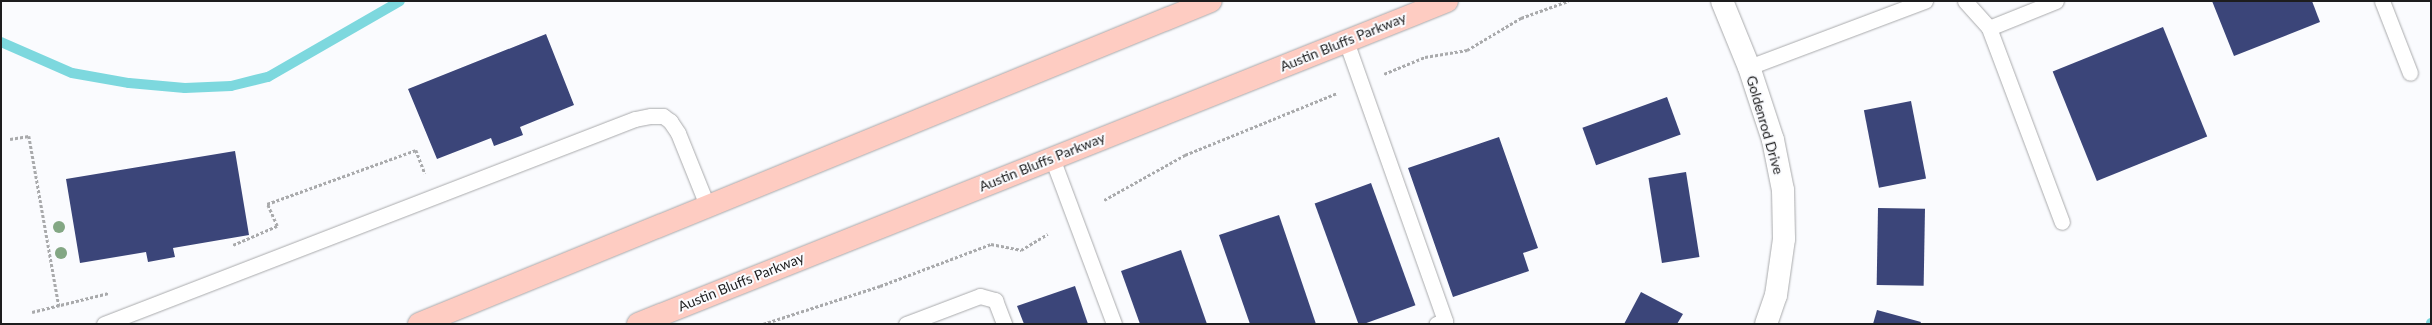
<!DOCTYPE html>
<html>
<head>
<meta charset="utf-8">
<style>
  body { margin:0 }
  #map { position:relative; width:2432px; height:325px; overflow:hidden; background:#fafbfe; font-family:Lato,sans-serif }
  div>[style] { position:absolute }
  .stream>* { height:10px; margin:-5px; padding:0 5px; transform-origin:5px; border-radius:5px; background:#7dd8de }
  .building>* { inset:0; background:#3b4579; transform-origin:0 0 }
  .path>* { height:2.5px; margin-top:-1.25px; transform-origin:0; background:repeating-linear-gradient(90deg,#a9aaac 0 3px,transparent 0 5px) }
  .roads { filter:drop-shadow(0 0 1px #a9aaac) drop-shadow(0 0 1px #a9aaac) }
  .lane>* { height:15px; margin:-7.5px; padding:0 7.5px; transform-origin:7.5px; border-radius:7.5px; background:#fff }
  .street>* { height:22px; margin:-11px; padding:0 11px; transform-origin:11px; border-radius:11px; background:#fff }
  .primary>* { height:22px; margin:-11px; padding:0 11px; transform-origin:11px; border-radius:11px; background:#feccc2 }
  .trees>* { width:12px; height:12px; margin:-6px; border-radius:50%; background:#83a784 }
  span { translate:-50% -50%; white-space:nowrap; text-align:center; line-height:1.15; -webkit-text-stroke:4px #fafbfe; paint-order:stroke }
  .street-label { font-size:14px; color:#1d1d1e }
  .frame { position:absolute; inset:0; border:2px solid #1d1d1e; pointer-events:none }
</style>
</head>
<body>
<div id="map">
  <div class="stream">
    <div style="left:1px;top:42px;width:77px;rotate:23.6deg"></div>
    <div style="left:72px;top:73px;width:58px;rotate:10deg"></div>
    <div style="left:129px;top:83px;width:56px;rotate:5.1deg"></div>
    <div style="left:185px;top:88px;width:46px;rotate:-2.5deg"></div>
    <div style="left:231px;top:86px;width:38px;rotate:-14deg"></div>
    <div style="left:268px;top:77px;width:152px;rotate:-29.9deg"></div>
    <div style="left:2431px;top:324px;width:1px;rotate:-90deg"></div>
  </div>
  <div class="building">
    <div style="clip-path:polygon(2212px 1px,2312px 1px,2320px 22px,2234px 56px)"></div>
    <div style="left:2163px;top:27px;width:118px;height:119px;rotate:68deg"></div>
    <div style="clip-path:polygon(546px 34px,574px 105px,520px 127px,523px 135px,494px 146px,491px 138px,437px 159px,408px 89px)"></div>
    <div style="left:1667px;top:97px;width:40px;height:90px;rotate:70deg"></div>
    <div style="left:1911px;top:101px;width:79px;height:48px;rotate:79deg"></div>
    <div style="clip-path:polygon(1499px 137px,1538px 248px,1523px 253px,1529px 271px,1453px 297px,1408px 168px)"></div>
    <div style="clip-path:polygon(235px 151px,249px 235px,173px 248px,175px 257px,148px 262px,146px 252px,80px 263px,66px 179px)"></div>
    <div style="left:1686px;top:172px;width:86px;height:38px;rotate:81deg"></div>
    <div style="left:1371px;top:183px;width:130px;height:60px;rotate:70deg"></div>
    <div style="left:1878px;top:208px;width:47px;height:77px;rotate:1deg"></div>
    <div style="clip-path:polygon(1279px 215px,1316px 324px,1250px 324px,1219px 235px)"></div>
    <div style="clip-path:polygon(1181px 250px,1207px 324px,1140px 324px,1121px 271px)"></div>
    <div style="clip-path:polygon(1075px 286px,1088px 324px,1024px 324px,1017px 306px)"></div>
    <div style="clip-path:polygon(1641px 292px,1683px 314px,1677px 324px,1624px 324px)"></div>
    <div style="clip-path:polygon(1877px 310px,1921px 322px,1920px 324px,1873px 324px)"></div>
  </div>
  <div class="path">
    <div style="left:1384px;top:74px;width:44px;rotate:-22.5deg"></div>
    <div style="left:1425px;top:57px;width:43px;rotate:-9.5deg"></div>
    <div style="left:1467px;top:50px;width:63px;rotate:-30.7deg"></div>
    <div style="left:1521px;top:18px;width:50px;rotate:-19.9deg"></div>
    <div style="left:10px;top:139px;width:19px;rotate:-9deg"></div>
    <div style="left:29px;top:136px;width:173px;rotate:80deg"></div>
    <div style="left:1104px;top:200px;width:93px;rotate:-29.1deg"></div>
    <div style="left:1185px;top:155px;width:164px;rotate:-22.2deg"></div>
    <div style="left:233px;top:245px;width:48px;rotate:-23.4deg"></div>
    <div style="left:277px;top:226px;width:24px;rotate:-114deg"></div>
    <div style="left:267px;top:204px;width:158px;rotate:-19.9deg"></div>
    <div style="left:416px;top:150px;width:25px;rotate:69deg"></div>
    <div style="left:32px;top:312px;width:79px;rotate:-13.9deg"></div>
    <div style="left:763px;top:324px;width:123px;rotate:-18deg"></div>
    <div style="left:880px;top:286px;width:119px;rotate:-20.7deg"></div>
    <div style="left:991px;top:244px;width:31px;rotate:11deg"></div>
    <div style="left:1021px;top:250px;width:31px;rotate:-31deg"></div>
  </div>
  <div class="roads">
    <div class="lane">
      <div style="left:1965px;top:1px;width:36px;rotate:48deg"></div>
      <div style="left:1989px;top:28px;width:72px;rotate:-21.9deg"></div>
      <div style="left:2382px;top:1px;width:77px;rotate:68.7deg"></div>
      <div style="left:1989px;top:28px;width:207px;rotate:69.4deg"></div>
      <div style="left:1346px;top:41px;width:297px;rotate:70.5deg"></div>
      <div style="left:1445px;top:321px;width:9px;rotate:162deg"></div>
      <div style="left:1749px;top:67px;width:188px;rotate:-20.6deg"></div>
      <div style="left:1052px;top:158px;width:177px;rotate:69.5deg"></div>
      <div style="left:104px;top:324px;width:569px;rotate:-21.11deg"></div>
      <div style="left:635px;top:119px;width:16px;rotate:-11deg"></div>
      <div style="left:651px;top:116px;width:12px"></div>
      <div style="left:663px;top:116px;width:9px;rotate:36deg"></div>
      <div style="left:670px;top:121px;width:14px;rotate:56deg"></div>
      <div style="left:678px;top:133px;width:78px;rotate:68.1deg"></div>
      <div style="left:906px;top:324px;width:79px;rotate:-20.7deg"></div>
      <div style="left:980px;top:296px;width:16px;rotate:15deg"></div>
      <div style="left:995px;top:300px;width:26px;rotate:69deg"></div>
    </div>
    <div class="street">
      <div style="left:1722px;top:1px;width:71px;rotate:67.8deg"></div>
      <div style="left:1749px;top:67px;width:77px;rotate:71.8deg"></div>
      <div style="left:1773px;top:140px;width:51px;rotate:78.7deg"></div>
      <div style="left:1783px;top:190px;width:49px;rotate:88.8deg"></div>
      <div style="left:1784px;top:239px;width:57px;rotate:98.1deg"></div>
      <div style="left:1776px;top:295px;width:31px;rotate:109deg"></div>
    </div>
    <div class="primary">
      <div style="left:419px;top:324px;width:855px;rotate:-22.19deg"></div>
      <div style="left:638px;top:324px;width:871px;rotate:-21.76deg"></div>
    </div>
  </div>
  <div class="trees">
    <div style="left:59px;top:227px"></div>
    <div style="left:61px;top:253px"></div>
  </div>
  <div class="street-label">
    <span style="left:1343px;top:42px;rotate:-22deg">Austin Bluffs Parkway</span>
    <span style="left:1765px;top:125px;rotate:74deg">Goldenrod Drive</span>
    <span style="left:1042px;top:162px;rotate:-22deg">Austin Bluffs Parkway</span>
    <span style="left:741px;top:282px;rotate:-22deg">Austin Bluffs Parkway</span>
  </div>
  <div class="frame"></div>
</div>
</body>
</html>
